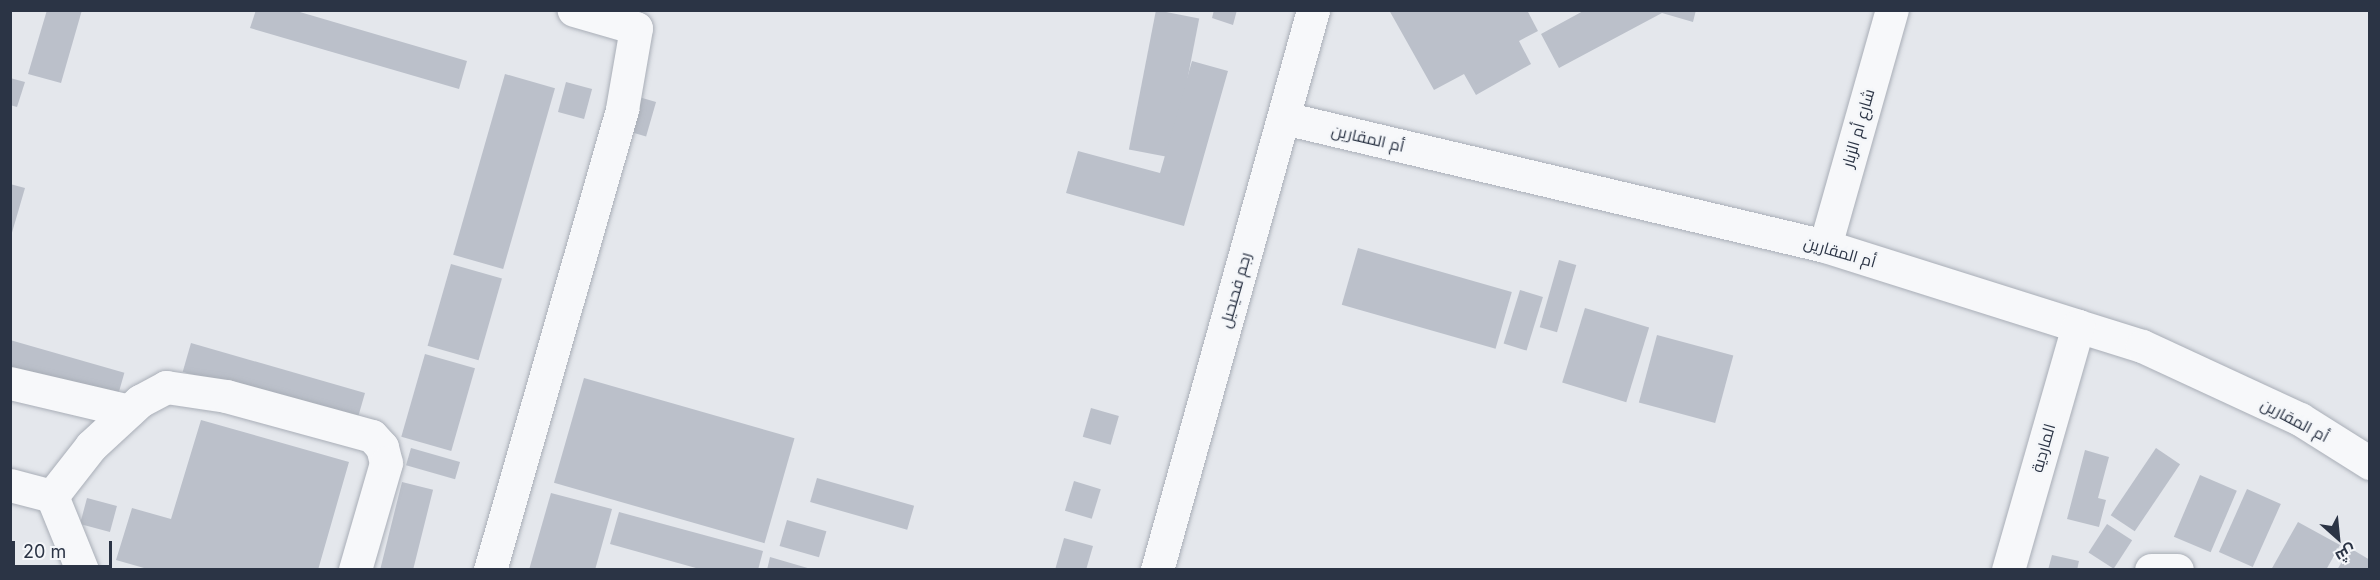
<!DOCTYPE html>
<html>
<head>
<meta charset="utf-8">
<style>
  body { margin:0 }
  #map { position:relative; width:2380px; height:580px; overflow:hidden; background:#e4e7ec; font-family:Inter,Cairo,sans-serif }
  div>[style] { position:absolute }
  .building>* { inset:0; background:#bbc0ca; transform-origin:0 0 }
  .roads { filter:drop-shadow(0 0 2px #a9aeb7) drop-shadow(0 0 2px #a9aeb7) }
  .minor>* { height:33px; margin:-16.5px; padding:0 16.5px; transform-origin:16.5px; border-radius:16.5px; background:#f7f8fa }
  span { translate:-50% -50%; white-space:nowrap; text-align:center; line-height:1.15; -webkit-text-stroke:4.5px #f4f6f9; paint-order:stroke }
  .street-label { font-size:16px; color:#2b3445 }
  .frame { position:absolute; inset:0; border:12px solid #2b3445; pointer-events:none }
  .north { position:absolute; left:2308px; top:508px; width:60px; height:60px; -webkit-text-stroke:4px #f4f6f9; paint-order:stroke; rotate:153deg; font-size:16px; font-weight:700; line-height:24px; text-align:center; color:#2b3445 }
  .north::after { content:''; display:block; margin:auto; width:21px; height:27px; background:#2b3445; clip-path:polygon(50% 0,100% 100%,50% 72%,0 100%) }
  .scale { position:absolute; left:12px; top:541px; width:100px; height:27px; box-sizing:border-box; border:3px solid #2b3445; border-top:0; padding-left:8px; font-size:18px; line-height:21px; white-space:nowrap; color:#2b3445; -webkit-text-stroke:4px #f4f6f9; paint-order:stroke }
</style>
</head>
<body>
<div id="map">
  <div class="building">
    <div style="clip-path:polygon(47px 10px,82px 10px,61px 83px,28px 74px)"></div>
    <div style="clip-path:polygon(256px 10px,293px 10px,467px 61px,459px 89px,250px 28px)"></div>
    <div style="left:1156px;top:10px;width:44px;height:142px;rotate:11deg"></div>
    <div style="clip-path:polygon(1214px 10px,1237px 10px,1233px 25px,1212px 18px)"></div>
    <div style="clip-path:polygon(1389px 10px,1527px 10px,1538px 31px,1519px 41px,1531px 64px,1476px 95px,1464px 74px,1434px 90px)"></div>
    <div style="clip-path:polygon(1585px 10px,1696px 10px,1693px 22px,1662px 13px,1559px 68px,1541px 34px)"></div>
    <div style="clip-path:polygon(1192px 61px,1228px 71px,1184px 226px,1066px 193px,1078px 151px,1160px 173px)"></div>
    <div style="left:505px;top:74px;width:52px;height:188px;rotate:16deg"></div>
    <div style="clip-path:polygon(10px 78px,25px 82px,17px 107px,10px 105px)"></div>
    <div style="left:566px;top:82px;width:27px;height:31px;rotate:15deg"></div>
    <div style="left:632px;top:95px;width:25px;height:36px;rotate:16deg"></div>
    <div style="clip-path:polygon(10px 184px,25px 188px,11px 236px,10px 235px)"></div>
    <div style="left:1358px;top:248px;width:160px;height:59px;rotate:16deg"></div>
    <div style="left:1559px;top:260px;width:18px;height:70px;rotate:16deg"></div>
    <div style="left:451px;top:264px;width:53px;height:85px;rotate:16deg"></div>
    <div style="left:1520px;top:290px;width:24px;height:56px;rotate:17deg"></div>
    <div style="left:1585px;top:308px;width:67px;height:78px;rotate:17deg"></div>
    <div style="left:1657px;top:335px;width:79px;height:70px;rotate:15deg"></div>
    <div style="left:10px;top:340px;width:119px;height:28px;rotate:16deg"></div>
    <div style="left:191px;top:343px;width:181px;height:30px;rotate:16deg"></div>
    <div style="left:425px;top:354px;width:52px;height:86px;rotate:16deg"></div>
    <div style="left:584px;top:378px;width:219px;height:109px;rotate:16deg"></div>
    <div style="left:1091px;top:408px;width:29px;height:30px;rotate:16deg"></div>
    <div style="clip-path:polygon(201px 420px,349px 462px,318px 570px,151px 570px,116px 560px,132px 508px,171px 519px)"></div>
    <div style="left:411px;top:448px;width:51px;height:18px;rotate:16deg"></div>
    <div style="left:2156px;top:448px;width:29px;height:81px;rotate:34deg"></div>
    <div style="clip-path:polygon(2085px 450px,2109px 457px,2098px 498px,2106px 500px,2099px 527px,2067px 519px)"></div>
    <div style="left:2200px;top:475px;width:40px;height:67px;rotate:23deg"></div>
    <div style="left:817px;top:478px;width:101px;height:25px;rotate:16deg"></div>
    <div style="left:1074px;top:481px;width:28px;height:31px;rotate:17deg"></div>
    <div style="left:402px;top:482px;width:32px;height:91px;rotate:14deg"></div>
    <div style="left:2247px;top:489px;width:37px;height:69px;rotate:24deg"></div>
    <div style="clip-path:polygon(551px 493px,612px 509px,595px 570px,529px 570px)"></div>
    <div style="left:87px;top:498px;width:31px;height:27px;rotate:15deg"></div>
    <div style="clip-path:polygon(619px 512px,763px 551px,758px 570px,703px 570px,610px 544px)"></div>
    <div style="left:787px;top:520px;width:41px;height:27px;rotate:16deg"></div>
    <div style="clip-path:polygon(2298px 522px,2340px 545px,2326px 570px,2271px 570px)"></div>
    <div style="left:2107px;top:524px;width:30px;height:34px;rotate:33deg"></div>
    <div style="clip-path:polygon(1064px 538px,1093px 546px,1086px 570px,1055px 570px)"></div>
    <div style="clip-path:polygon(2350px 548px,2370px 560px,2370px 570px,2337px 570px)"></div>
    <div style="clip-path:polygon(2052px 555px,2079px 561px,2077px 570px,2048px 570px)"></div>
    <div style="clip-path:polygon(770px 557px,811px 569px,811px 570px,767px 570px)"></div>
  </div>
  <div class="roads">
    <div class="minor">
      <div style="left:1284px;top:118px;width:556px;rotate:13.31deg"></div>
      <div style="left:1825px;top:246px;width:265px;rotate:17.5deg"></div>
      <div style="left:2078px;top:326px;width:67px;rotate:17.4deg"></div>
      <div style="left:2142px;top:346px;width:174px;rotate:24.8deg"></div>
      <div style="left:2300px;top:419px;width:83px;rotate:32.2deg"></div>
      <div style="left:1825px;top:246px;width:245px;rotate:-74.2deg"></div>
      <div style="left:10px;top:383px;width:122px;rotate:13.2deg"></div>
      <div style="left:10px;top:485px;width:43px;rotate:14.7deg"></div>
      <div style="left:52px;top:496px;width:80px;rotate:67.9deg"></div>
      <div style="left:52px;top:496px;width:63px;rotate:-52deg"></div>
      <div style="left:91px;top:446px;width:67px;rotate:-42.6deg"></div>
      <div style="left:140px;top:401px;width:30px;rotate:-28deg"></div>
      <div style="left:166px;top:387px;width:61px;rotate:8.5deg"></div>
      <div style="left:226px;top:396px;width:151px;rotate:15.3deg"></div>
      <div style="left:372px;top:436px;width:15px;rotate:48deg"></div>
      <div style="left:382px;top:447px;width:16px;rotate:76deg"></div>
      <div style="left:386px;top:463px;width:111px;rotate:106.2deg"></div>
      <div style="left:490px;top:570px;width:480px;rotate:-74deg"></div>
      <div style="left:622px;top:109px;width:82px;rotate:-80.2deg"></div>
      <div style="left:636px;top:28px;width:65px;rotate:-163.8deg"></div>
      <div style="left:1157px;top:570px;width:581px;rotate:-74.43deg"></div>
      <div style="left:2008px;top:570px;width:254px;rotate:-74deg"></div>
      <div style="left:2151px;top:570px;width:26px"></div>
    </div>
  </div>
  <div class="street-label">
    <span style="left:1858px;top:128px;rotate:-74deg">شارع أم الزبار</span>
    <span style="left:1368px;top:138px;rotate:13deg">أم المقارين</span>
    <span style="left:1840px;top:252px;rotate:16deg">أم المقارين</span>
    <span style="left:1235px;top:290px;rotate:-74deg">رجم فحيحيل</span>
    <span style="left:2295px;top:420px;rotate:28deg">أم المقارين</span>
    <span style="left:2043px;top:448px;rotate:-74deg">الماردية</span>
  </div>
  <div class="frame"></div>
  <div class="north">ش</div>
  <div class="scale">20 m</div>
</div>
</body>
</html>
